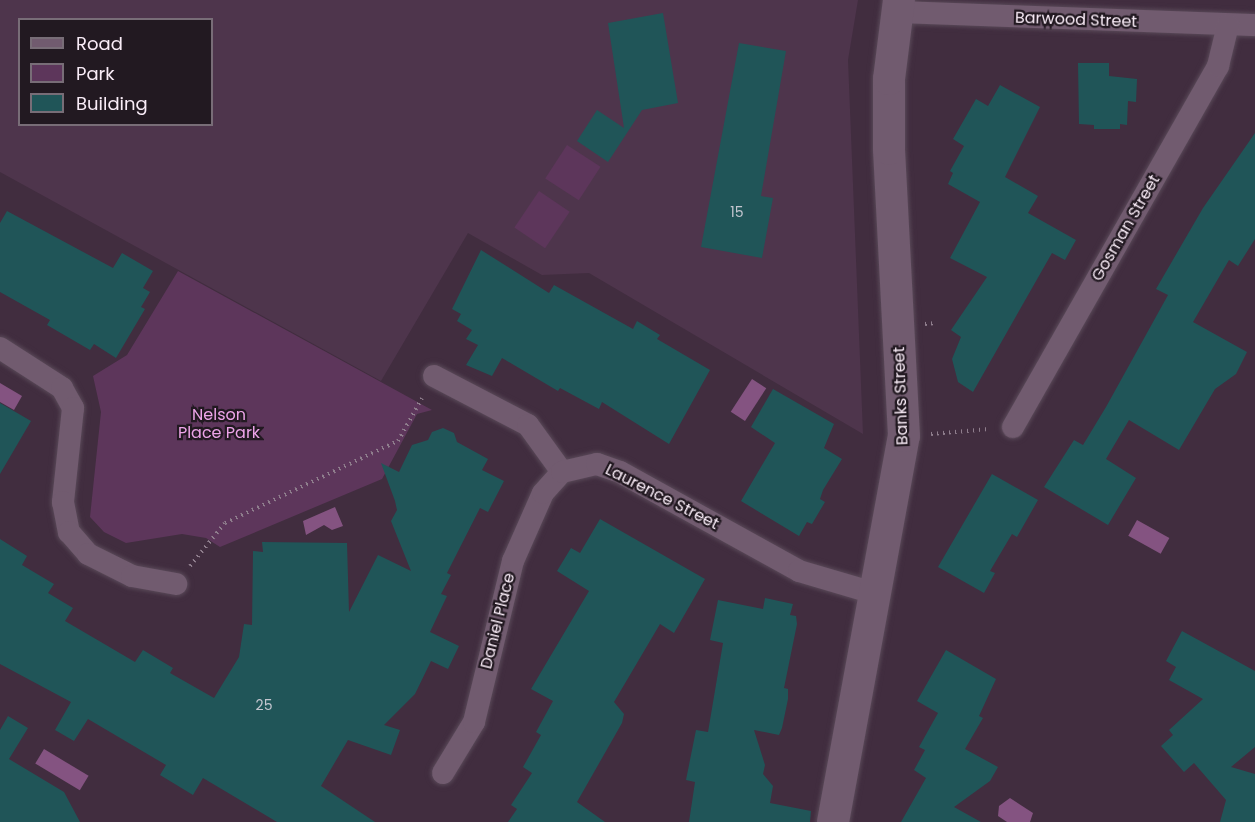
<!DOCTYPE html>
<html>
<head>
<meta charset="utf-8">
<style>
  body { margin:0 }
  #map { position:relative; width:1255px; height:822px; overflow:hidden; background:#412d3f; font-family:Poppins,sans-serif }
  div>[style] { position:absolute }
  .built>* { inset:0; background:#4e354c }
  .green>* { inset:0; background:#5d365b; transform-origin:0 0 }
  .water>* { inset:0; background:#845381; transform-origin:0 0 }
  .building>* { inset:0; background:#205558 }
  .path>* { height:4px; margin-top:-2px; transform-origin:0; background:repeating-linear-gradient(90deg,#8f7e8d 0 1.5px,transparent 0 6px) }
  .roads { filter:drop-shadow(0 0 2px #594958) drop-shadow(0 0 2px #594958) }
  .minor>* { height:22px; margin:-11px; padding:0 11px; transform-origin:11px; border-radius:11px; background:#715b6f }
  .secondary>* { height:32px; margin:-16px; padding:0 16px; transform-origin:16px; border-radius:16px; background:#715b6f }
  span { translate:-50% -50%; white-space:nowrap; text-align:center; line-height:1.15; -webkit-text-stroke:4.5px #221921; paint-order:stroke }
  .number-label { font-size:14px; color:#c3c6cf }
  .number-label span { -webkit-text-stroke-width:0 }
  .street-label { font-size:16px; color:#f9ecf7 }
  .park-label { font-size:16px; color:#eda4e8 }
  .legend { position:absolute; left:18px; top:18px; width:195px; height:108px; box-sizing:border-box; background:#221921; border:2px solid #786d77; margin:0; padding:8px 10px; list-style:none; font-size:18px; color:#f9ecf7 }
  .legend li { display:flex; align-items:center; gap:12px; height:30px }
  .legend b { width:30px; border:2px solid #786d77 }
</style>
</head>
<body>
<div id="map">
  <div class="built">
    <div style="clip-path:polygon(evenodd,0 0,858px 0,848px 60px,863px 434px,589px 273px,542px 275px,468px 233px,381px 381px,0 172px,0 0,20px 20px,212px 20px,212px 124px,20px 124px,20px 20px)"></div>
  </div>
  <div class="green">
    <div style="left:567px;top:145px;width:40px;height:40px;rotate:33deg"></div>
    <div style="left:539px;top:191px;width:37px;height:44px;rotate:34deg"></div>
    <div style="clip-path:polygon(178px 271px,432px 410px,417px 414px,382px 479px,220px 547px,206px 538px,182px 534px,126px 543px,104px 532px,90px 517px,101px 412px,93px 376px,127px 355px)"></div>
  </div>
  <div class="water">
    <div style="left:752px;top:379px;width:17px;height:39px;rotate:33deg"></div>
    <div style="clip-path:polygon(0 383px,22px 396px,14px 410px,0 402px)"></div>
    <div style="clip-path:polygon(335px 507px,343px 526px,332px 530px,324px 525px,306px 535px,303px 521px)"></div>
    <div style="left:1137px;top:520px;width:37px;height:18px;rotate:29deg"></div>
    <div style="left:44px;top:749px;width:52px;height:17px;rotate:31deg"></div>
    <div style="clip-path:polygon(1010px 798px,1033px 813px,1030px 822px,1007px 822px,998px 816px,999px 806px)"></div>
  </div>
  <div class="building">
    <div style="clip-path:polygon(663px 13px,678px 103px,642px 110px,608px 162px,577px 141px,597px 110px,624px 128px,608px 23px)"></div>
    <div style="clip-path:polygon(739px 43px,786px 51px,761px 196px,773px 198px,762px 258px,701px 247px)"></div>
    <div style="clip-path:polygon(1078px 63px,1109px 63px,1109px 76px,1137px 79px,1136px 102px,1128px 101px,1127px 125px,1120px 124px,1120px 129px,1094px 129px,1094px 125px,1079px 124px)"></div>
    <div style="clip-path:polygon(1000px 85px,1040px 107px,1005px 177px,1038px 196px,1028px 213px,1076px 240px,1065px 260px,1052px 253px,973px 392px,958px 382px,952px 359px,961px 337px,951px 330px,987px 277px,950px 258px,980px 202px,948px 184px,953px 173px,950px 171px,964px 146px,953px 139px,976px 99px,988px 106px)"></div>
    <div style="clip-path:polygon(1255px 133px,1255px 239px,1238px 266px,1229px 260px,1193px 322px,1247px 352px,1236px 374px,1215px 389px,1179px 450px,1129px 420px,1106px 459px,1136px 478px,1108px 525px,1044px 487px,1074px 440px,1083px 445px,1106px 407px,1168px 295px,1156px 289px,1203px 208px)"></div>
    <div style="clip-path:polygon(7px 211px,113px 268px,122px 253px,153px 271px,143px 288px,150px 292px,141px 307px,145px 309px,116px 358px,94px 344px,90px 350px,47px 325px,50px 320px,0 292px,0 223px)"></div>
    <div style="clip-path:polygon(481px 250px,549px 293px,554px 285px,633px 329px,637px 321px,660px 335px,657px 339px,710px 370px,669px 444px,602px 402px,599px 409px,560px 388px,558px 391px,502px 358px,492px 376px,466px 365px,478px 345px,466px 339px,472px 330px,457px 321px,461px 314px,452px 309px)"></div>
    <div style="clip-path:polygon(773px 389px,834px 424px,824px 448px,842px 459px,823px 490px,820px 499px,825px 502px,812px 524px,807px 522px,799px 536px,741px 501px,775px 443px,751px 427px)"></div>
    <div style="clip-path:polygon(0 403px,31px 421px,0 474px)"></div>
    <div style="clip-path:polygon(443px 428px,454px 433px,457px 442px,488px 459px,482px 470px,504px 481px,488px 512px,480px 508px,447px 573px,451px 575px,441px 594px,447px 596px,430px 632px,459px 646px,448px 669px,431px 661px,415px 694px,384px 725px,400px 730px,391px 755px,348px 740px,321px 786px,375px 822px,277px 822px,203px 778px,193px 795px,160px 775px,166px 765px,88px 719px,74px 741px,55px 730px,71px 702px,0 664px,0 539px,27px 556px,22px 565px,54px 584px,48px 593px,73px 608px,65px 621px,135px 662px,143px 650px,173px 668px,170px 673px,214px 698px,239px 657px,244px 624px,252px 625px,253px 551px,263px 552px,262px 542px,347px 543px,349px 612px,378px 555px,411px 571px,391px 521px,397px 510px,395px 501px,381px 463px,399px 472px,412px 445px,428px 440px,432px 432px)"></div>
    <div style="clip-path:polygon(992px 474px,1038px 500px,1017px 537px,1012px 534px,990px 571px,995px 573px,984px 593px,938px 567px)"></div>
    <div style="clip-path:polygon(600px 519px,705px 579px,674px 633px,660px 624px,614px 702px,624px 714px,622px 723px,577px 802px,605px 822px,508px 822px,517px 809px,511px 805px,532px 773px,523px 767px,541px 735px,536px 732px,553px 701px,531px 689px,589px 591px,557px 571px,571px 548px,580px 553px)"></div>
    <div style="clip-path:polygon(765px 598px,793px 604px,790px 615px,796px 616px,797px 624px,784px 688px,788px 689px,788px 699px,782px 728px,779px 735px,754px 730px,765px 765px,763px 774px,773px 786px,770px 803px,811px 811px,810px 822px,689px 822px,695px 782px,686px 780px,696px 730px,708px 732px,723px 643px,710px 640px,718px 600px,763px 609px)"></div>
    <div style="clip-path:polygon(1182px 631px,1255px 671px,1255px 747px,1231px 767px,1255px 774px,1255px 822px,1220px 822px,1226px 800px,1194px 763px,1184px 772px,1161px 746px,1173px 735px,1169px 730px,1203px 699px,1169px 680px,1176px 667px,1166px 661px)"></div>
    <div style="clip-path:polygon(946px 650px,996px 679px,979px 716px,983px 718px,965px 749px,998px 767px,990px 781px,954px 807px,981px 822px,901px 822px,926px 778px,914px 770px,925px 750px,919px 747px,938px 713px,917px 701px)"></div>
    <div style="clip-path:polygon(8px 716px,28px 728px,9px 759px,64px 792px,80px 822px,0 822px,0 730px)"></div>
  </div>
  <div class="path">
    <div style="left:925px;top:324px;width:11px;rotate:-5deg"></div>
    <div style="left:931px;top:434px;width:58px;rotate:-4.9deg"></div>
    <div style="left:190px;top:566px;width:55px;rotate:-50.9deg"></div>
    <div style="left:225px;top:523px;width:191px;rotate:-25.4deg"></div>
    <div style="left:398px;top:441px;width:49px;rotate:-60.8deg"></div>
  </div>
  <div class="roads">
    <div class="minor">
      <div style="left:897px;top:12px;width:358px;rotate:2.1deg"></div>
      <div style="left:0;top:348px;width:74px;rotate:32.8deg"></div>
      <div style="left:62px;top:388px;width:23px;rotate:61deg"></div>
      <div style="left:73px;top:408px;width:95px;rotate:96.1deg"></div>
      <div style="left:63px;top:502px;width:31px;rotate:79deg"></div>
      <div style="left:69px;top:532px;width:29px;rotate:49deg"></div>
      <div style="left:88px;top:554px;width:49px;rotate:26.6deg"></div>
      <div style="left:132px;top:576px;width:45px;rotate:10.3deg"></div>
      <div style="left:434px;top:376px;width:106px;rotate:27.5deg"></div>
      <div style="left:528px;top:425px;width:58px;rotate:54.1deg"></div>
      <div style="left:1013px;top:427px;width:415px;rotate:-60.4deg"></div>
      <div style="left:1218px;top:66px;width:42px;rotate:-76.3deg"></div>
      <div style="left:443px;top:773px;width:60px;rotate:-58.7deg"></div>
      <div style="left:474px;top:722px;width:166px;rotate:-76.4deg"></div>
      <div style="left:513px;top:561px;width:74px;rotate:-66.2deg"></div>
      <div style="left:543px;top:493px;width:28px;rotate:-48deg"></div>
      <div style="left:562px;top:472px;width:36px;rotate:-13deg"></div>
      <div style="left:597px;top:464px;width:24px;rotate:19deg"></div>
      <div style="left:620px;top:472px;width:205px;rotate:28.9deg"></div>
      <div style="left:799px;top:571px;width:81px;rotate:16.4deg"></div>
    </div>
    <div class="secondary">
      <div style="left:833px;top:822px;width:392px;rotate:-79.6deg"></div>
      <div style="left:904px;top:436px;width:287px;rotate:-93deg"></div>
      <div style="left:889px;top:149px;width:70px;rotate:-90deg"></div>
      <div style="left:889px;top:79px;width:80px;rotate:-82.8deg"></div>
    </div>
  </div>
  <div class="number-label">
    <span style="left:737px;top:212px">15</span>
    <span style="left:264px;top:705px">25</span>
  </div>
  <div class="street-label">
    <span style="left:1076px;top:20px;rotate:2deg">Barwood Street</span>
    <span style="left:1126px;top:228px;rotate:-60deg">Gosman Street</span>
    <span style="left:901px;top:396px;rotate:-92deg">Banks Street</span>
    <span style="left:662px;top:497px;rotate:27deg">Laurence Street</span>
    <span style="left:498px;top:621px;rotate:-76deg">Daniel Place</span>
  </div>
  <div class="park-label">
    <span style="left:219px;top:424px">Nelson<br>Place Park</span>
  </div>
  <ul class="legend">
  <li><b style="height:8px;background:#715b6f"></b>Road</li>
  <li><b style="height:16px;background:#5d365b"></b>Park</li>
  <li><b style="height:16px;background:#205558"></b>Building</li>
  </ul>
</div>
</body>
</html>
